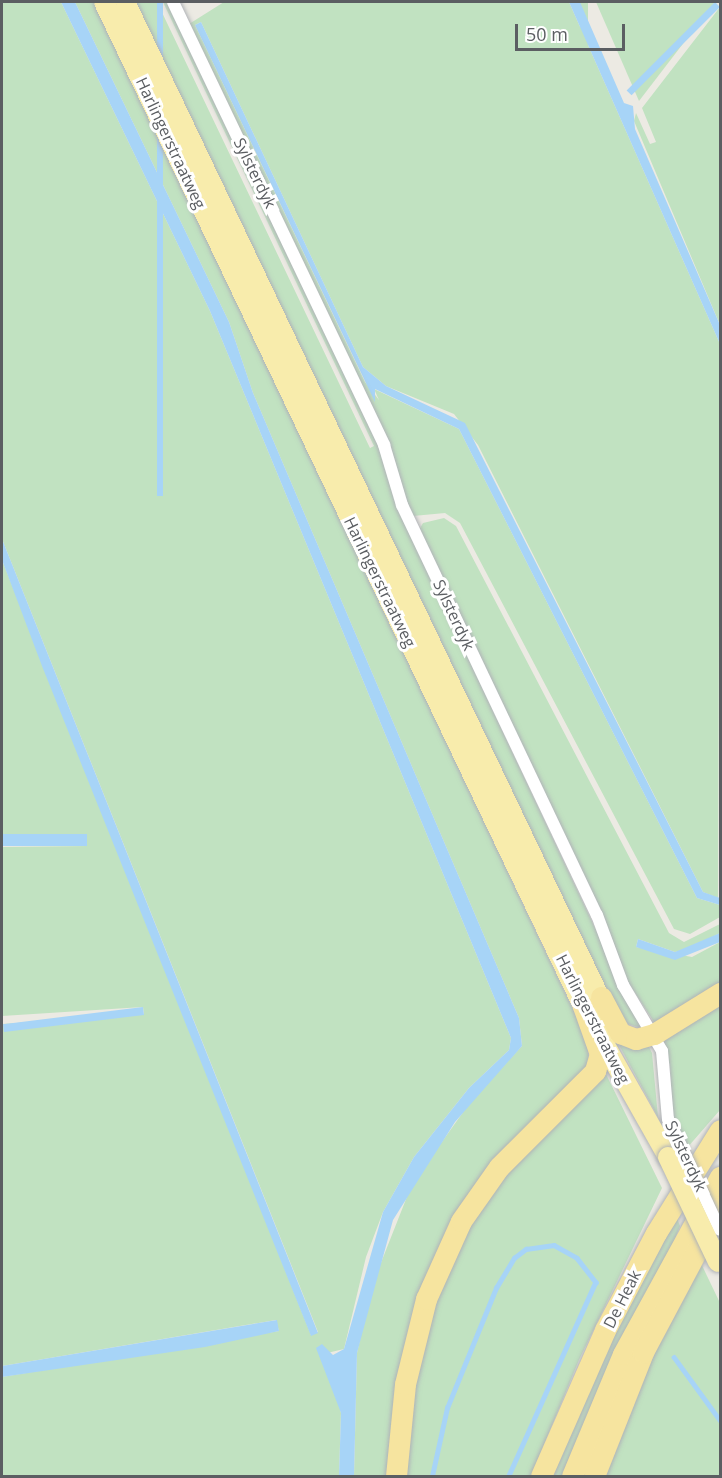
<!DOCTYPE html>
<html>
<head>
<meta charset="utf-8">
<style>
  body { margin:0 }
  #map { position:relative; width:722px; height:1478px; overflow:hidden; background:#eceae3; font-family:"Open Sans",sans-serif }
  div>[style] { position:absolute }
  .green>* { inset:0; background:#c1e2c1; transform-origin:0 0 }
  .water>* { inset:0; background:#a7d4f7; transform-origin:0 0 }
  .stream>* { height:4.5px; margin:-2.25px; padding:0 2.25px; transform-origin:2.25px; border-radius:2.25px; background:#a7d4f7 }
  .roads { filter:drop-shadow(0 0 2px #b0b3b7) drop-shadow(0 0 2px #b0b3b7) }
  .minor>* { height:12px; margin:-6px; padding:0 6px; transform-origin:6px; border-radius:6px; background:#fff }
  .primary>* { height:20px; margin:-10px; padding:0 10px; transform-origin:10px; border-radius:10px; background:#f8ecac }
  .trunk>* { height:21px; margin:-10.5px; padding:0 10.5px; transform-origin:10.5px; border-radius:10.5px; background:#f6e49f }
  .bridges { filter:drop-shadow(0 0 2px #b0b3b7) drop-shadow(0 0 2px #b0b3b7) }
  .minor-bridge>* { height:12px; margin:-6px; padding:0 6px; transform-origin:6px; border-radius:6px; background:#fff }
  .primary-bridge>* { height:20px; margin:-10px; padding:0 10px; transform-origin:10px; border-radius:10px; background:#f8ecac }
  span { translate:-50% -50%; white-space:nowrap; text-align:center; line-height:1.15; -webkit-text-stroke:6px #fff; paint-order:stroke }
  .street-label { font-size:16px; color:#5b5e62 }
  .frame { position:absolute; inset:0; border:3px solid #5b5e62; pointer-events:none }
  .scale { position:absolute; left:515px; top:24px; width:110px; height:27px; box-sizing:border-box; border:3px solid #5b5e62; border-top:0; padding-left:8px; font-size:18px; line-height:21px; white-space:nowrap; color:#5b5e62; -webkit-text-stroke:4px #fff; paint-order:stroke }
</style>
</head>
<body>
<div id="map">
  <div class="green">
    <div style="clip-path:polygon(2px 2px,61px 2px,210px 311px,511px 1038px,509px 1050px,469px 1088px,414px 1157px,383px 1212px,366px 1257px,344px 1349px,327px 1353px,341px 1413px,339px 1476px,2px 1476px,2px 1377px,279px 1331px,276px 1320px,2px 1366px,2px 1024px,144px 1014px,143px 1007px,2px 1016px,2px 847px,87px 846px,86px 834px,2px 835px,2px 560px,311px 1335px,318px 1332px,2px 539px)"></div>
    <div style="clip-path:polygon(75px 2px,95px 2px,588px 1041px,589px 1065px,440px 1257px,391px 1476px,354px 1476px,357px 1353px,373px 1283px,412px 1184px,471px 1101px,522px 1046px,519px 1018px,253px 393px,229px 322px)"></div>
    <div style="clip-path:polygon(135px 2px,157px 2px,370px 448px,374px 446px,163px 2px,169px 2px,380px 446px,397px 507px,642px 1028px,628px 1024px,616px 1010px)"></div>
    <div style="clip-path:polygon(224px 2px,569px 2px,720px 344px,718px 898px,703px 892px,478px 445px,454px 414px,386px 386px,363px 367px,201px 22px,195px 25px,365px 382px,379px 400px,374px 389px,459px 429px,697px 898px,720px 905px,720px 917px,690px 934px,674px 929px,460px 523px,445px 513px,413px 516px,189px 24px)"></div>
    <div style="left:580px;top:2px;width:8px;height:110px"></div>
    <div style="clip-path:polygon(596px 2px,715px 2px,639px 101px)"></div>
    <div style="clip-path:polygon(720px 7px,719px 310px,720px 325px,634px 121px,636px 113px,650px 144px,656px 142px,642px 108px)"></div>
    <div style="clip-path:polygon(444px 518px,456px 526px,669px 933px,684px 942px,720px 924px,720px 933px,689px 949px,675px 952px,638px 939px,636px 947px,692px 957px,720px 942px,720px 987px,656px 1025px,628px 982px,419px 530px,423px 523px)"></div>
    <div style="clip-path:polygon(720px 999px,720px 1110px,687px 1148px,672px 1117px,670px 1065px,660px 1037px)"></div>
    <div style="clip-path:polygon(619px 1045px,648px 1045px,652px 1053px,658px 1117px)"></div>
    <div style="clip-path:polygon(605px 1072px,662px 1188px,579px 1360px,531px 1476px,401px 1476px,410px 1385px,445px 1260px,503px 1169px)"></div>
    <div style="clip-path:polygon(677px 1218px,680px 1226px,672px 1246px,562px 1476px,552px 1476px,620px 1321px)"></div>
    <div style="clip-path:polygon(697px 1255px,720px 1303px,720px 1476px,600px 1476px)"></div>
  </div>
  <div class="water">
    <div style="clip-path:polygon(61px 2px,75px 2px,229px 322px,253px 393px,519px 1018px,522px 1046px,455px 1122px,393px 1220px,357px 1353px,354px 1476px,339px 1476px,341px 1413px,316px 1348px,322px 1344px,333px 1355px,344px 1349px,383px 1212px,414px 1157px,469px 1088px,509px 1050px,511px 1038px,210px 311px)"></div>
    <div style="left:157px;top:2px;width:6px;height:494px"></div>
    <div style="clip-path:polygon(569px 2px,580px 2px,624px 103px,633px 106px,635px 129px,720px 325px,720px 344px)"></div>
    <div style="left:715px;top:2px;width:7px;height:125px;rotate:45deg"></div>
    <div style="clip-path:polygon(201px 22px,363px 367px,386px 386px,465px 423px,703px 892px,720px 898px,720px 905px,697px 898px,459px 429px,375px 389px,375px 402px,195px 25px)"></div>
    <div style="clip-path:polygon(2px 539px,318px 1333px,311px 1336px,42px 666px,2px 560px)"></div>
    <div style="left:87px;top:834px;width:12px;height:85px;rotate:90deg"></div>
    <div style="clip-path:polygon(720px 933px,720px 942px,675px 960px,636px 947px,638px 939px,675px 952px)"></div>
    <div style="left:143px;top:1007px;width:8px;height:141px;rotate:83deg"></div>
    <div style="clip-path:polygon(277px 1320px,279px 1331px,205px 1347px,2px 1377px,2px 1366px)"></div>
  </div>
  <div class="stream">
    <div style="left:674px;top:1357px;width:78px;rotate:53.9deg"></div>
    <div style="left:432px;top:1476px;width:70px;rotate:-77.6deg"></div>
    <div style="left:447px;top:1408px;width:130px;rotate:-67.8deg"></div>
    <div style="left:496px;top:1288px;width:35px;rotate:-59deg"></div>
    <div style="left:514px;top:1258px;width:15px;rotate:-37deg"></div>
    <div style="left:526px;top:1249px;width:28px;rotate:-8deg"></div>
    <div style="left:554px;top:1245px;width:26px;rotate:29deg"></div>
    <div style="left:577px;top:1258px;width:31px;rotate:52deg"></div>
    <div style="left:596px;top:1282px;width:213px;rotate:114.2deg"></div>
  </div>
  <div class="roads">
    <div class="minor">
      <div style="left:173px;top:2px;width:491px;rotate:64.5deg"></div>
      <div style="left:384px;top:445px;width:63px;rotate:73.3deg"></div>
      <div style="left:402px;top:505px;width:454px;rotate:64.6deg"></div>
      <div style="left:597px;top:915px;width:75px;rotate:69.6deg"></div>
      <div style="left:623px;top:985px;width:77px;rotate:59.4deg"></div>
      <div style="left:662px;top:1051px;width:68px;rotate:85deg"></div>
      <div style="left:668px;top:1119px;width:23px;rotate:65deg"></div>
    </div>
    <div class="primary">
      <div style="left:104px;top:2px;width:1112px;rotate:64.49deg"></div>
      <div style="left:583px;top:1006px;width:173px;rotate:60.6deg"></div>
      <div style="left:125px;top:2px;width:1118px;rotate:64.51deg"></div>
    </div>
    <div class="trunk">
      <div style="left:601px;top:997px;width:41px;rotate:62.2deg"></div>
      <div style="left:620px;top:1033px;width:17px;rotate:21deg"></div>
      <div style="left:636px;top:1039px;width:19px;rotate:-16deg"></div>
      <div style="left:654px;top:1034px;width:78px;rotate:-31.8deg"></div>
      <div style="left:396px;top:1476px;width:92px;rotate:-84.4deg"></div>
      <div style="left:405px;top:1384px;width:88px;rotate:-76.1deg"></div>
      <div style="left:426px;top:1299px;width:85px;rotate:-65.8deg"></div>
      <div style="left:461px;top:1221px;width:66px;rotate:-54.9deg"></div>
      <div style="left:499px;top:1167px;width:136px;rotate:-45deg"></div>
      <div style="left:595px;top:1071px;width:18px;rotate:-74deg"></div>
      <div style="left:600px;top:1054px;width:51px;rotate:-109.5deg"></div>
      <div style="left:541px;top:1476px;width:159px;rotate:-66.3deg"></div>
      <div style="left:605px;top:1330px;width:110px;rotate:-62.3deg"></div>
      <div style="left:656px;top:1233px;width:121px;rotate:-58.1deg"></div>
      <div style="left:572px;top:1476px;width:132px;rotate:-67.3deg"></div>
      <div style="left:623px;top:1354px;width:202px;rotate:-61.3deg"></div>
      <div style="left:594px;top:1476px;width:133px;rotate:-68.4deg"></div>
      <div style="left:643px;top:1352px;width:164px;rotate:-62deg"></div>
    </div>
  </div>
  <div class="bridges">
    <div class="minor-bridge">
      <div style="left:678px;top:1140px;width:99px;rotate:65deg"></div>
    </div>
    <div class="primary-bridge">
      <div style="left:668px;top:1157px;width:116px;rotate:64.5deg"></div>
    </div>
  </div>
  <div class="street-label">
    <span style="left:171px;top:143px;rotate:65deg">Harlingerstraatweg</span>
    <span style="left:255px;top:173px;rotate:64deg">Sylsterdyk</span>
    <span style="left:380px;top:582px;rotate:64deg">Harlingerstraatweg</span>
    <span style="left:454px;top:615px;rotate:65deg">Sylsterdyk</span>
    <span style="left:593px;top:1019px;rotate:63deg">Harlingerstraatweg</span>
    <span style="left:686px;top:1156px;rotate:65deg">Sylsterdyk</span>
    <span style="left:622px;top:1299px;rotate:-63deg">De Heak</span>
  </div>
  <div class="frame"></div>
  <div class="scale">50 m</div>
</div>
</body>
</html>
